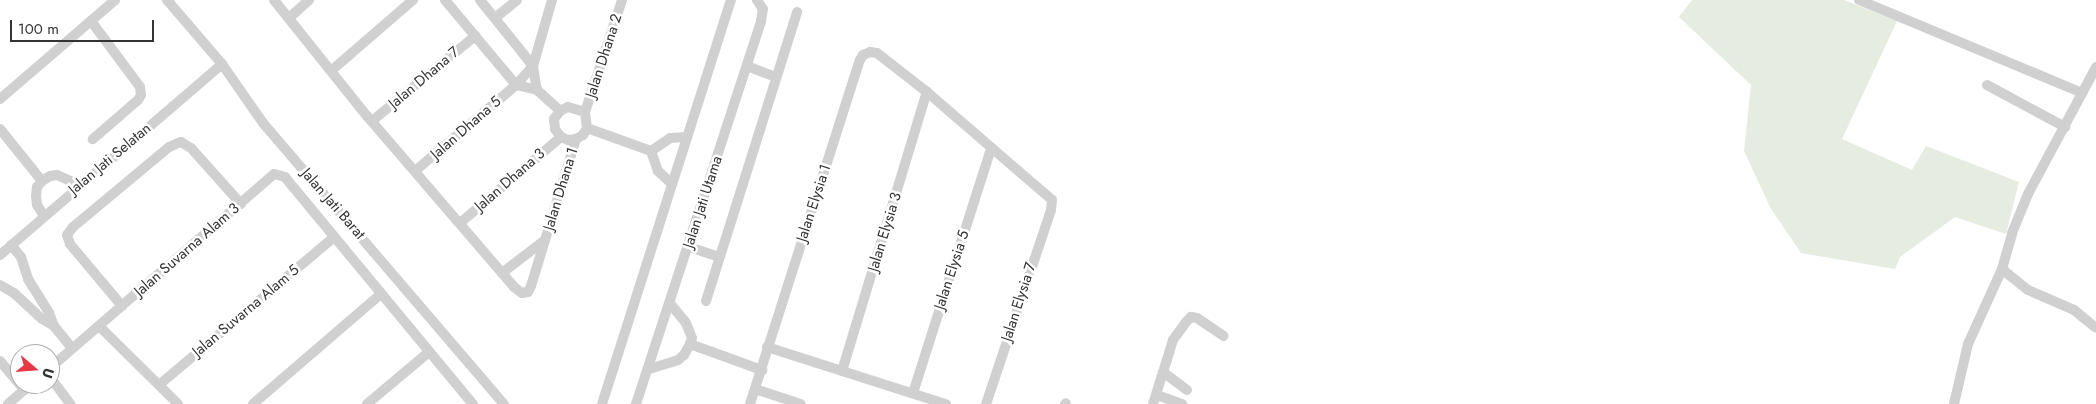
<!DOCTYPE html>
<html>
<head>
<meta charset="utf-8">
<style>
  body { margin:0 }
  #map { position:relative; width:2096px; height:404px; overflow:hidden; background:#fff; font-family:Jost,sans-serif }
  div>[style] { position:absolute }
  .green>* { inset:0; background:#e6ecdf }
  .minor>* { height:10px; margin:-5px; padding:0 5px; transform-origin:5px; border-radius:5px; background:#d0d0d0 }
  span { translate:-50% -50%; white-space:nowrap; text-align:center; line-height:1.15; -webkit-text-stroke:5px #fff; paint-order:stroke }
  .street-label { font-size:15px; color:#333 }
  .north { position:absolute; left:10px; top:344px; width:50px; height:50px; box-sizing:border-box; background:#fff; border:1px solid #adadad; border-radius:50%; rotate:108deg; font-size:14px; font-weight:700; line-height:20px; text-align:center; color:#333 }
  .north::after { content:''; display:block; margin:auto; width:18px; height:22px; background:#e63946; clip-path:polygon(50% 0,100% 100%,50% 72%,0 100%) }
  .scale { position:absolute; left:10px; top:20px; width:144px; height:22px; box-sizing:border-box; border:2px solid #333; border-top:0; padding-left:6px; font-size:15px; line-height:18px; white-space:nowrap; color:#333; -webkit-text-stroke:4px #fff; paint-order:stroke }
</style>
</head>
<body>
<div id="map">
  <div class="green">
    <div style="clip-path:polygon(1692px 0,1844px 0,1897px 21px,1842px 139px,1912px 170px,1926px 146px,2019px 182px,2006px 234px,1955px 217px,1900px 257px,1895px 269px,1801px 253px,1771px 209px,1744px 151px,1751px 85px,1679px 17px)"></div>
  </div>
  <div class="minor">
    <div style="left:167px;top:0;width:84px;rotate:49.3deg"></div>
    <div style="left:222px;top:64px;width:72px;rotate:55.2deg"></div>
    <div style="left:263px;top:123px;width:370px;rotate:49.4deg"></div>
    <div style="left:274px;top:0;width:149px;rotate:51.3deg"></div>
    <div style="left:367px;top:116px;width:225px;rotate:49.3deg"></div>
    <div style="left:514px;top:287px;width:10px;rotate:37deg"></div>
    <div style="left:522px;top:293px;width:6px;rotate:-9deg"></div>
    <div style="left:528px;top:292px;width:7px;rotate:-63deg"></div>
    <div style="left:531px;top:286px;width:154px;rotate:-73deg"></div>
    <div style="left:445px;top:0;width:111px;rotate:50.1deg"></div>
    <div style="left:516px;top:85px;width:22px;rotate:13deg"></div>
    <div style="left:537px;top:90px;width:31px;rotate:42deg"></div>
    <div style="left:480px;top:0;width:85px;rotate:51.2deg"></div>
    <div style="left:533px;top:66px;width:24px;rotate:81deg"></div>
    <div style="left:1859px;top:0;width:242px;rotate:22.6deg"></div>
    <div style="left:289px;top:18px;width:27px;rotate:-42deg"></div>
    <div style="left:495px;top:18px;width:28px;rotate:-39deg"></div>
    <div style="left:91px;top:21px;width:82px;rotate:53.4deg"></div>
    <div style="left:140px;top:87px;width:8px;rotate:83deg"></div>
    <div style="left:141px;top:95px;width:6px;rotate:121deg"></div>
    <div style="left:138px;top:100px;width:60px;rotate:139.1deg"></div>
    <div style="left:747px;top:66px;width:31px;rotate:21deg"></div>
    <div style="left:332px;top:70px;width:107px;rotate:-40.8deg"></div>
    <div style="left:1987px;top:85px;width:89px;rotate:28.3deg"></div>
    <div style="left:0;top:99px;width:152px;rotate:-40.7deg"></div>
    <div style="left:568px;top:107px;width:18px;rotate:16deg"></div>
    <div style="left:585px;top:112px;width:16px;rotate:83deg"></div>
    <div style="left:587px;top:128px;width:8px;rotate:120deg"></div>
    <div style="left:583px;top:135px;width:8px;rotate:150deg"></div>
    <div style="left:576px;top:139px;width:8px;rotate:173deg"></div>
    <div style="left:568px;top:140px;width:8px;rotate:-157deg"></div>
    <div style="left:561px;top:137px;width:10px;rotate:-127deg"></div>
    <div style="left:555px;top:129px;width:10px;rotate:-96deg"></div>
    <div style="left:554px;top:119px;width:10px;rotate:-53deg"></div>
    <div style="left:560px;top:111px;width:9px;rotate:-27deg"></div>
    <div style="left:585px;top:112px;width:118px;rotate:-71.7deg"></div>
    <div style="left:372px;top:121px;width:134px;rotate:-39.5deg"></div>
    <div style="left:587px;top:128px;width:68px;rotate:19.8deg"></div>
    <div style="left:0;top:129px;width:67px;rotate:51.1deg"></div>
    <div style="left:651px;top:151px;width:21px;rotate:71deg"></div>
    <div style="left:658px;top:171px;width:19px;rotate:43deg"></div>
    <div style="left:651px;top:151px;width:23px;rotate:-34deg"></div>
    <div style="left:670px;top:138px;width:17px;rotate:-3deg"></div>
    <div style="left:415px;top:171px;width:133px;rotate:-40.4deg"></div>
    <div style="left:516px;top:85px;width:25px;rotate:-48deg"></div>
    <div style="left:533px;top:66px;width:69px;rotate:-73.9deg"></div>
    <div style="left:44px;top:216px;width:13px;rotate:-122deg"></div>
    <div style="left:37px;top:205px;width:9px;rotate:-96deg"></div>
    <div style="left:36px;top:196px;width:9px;rotate:-84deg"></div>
    <div style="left:37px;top:187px;width:8px;rotate:-50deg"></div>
    <div style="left:42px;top:181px;width:9px;rotate:-32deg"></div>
    <div style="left:50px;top:176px;width:7px;rotate:-8deg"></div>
    <div style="left:57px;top:175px;width:24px;rotate:24deg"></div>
    <div style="left:460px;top:223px;width:133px;rotate:-40.4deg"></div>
    <div style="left:11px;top:245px;width:16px;rotate:50deg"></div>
    <div style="left:21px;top:257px;width:23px;rotate:72deg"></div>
    <div style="left:28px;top:279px;width:40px;rotate:58deg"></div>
    <div style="left:49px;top:313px;width:14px;rotate:69deg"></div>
    <div style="left:689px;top:247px;width:32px;rotate:18deg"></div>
    <div style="left:0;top:255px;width:293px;rotate:-40.7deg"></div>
    <div style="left:2002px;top:269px;width:33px;rotate:39deg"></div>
    <div style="left:2028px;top:290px;width:50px;rotate:23.5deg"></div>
    <div style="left:2074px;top:310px;width:28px;rotate:39deg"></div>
    <div style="left:502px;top:273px;width:54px;rotate:-37.5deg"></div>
    <div style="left:0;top:285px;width:16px;rotate:30deg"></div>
    <div style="left:14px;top:293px;width:38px;rotate:43deg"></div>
    <div style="left:42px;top:319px;width:14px;rotate:30deg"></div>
    <div style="left:54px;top:326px;width:28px;rotate:51deg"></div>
    <div style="left:706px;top:301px;width:303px;rotate:-72.5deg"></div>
    <div style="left:122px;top:306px;width:81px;rotate:-130deg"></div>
    <div style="left:70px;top:244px;width:9px;rotate:-108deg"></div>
    <div style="left:67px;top:235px;width:10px;rotate:-53deg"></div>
    <div style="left:73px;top:227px;width:125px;rotate:-39.8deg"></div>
    <div style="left:169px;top:147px;width:13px;rotate:-23deg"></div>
    <div style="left:181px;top:142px;width:12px;rotate:31deg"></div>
    <div style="left:191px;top:148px;width:75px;rotate:48.2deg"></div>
    <div style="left:99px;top:326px;width:111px;rotate:44.6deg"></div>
    <div style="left:690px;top:344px;width:77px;rotate:19.9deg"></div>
    <div style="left:767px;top:347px;width:188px;rotate:17.7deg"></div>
    <div style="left:0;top:361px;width:38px;rotate:50deg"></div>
    <div style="left:50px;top:368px;width:296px;rotate:-40.9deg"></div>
    <div style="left:274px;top:174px;width:11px;rotate:15deg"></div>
    <div style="left:285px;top:177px;width:14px;rotate:51deg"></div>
    <div style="left:294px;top:188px;width:281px;rotate:50.4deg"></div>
    <div style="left:649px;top:369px;width:30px;rotate:-17deg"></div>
    <div style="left:678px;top:360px;width:8px;rotate:-40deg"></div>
    <div style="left:684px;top:355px;width:13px;rotate:-61deg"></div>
    <div style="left:690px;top:344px;width:6px;rotate:-72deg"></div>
    <div style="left:692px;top:338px;width:16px;rotate:-112deg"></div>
    <div style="left:686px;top:323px;width:26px;rotate:-129deg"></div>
    <div style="left:842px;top:371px;width:292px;rotate:-73.1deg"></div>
    <div style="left:1163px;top:372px;width:30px;rotate:37deg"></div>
    <div style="left:50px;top:377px;width:34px;rotate:53deg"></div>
    <div style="left:159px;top:385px;width:228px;rotate:-40.2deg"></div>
    <div style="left:755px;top:389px;width:48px;rotate:18.1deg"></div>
    <div style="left:913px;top:393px;width:257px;rotate:-72.3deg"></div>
    <div style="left:1157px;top:395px;width:27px;rotate:20deg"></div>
    <div style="left:8px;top:404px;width:30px;rotate:-41deg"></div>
    <div style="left:253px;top:404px;width:169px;rotate:-40.7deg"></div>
    <div style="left:367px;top:404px;width:81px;rotate:-40deg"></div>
    <div style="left:602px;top:404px;width:424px;rotate:-72.3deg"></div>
    <div style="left:636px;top:404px;width:403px;rotate:-71.9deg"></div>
    <div style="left:761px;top:21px;width:12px;rotate:-81deg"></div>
    <div style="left:763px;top:9px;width:11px;rotate:-124deg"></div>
    <div style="left:750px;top:404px;width:361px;rotate:-72.3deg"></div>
    <div style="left:860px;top:60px;width:6px;rotate:-59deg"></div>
    <div style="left:863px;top:55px;width:8px;rotate:-23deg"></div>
    <div style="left:870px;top:52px;width:7px;rotate:8deg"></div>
    <div style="left:877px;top:53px;width:63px;rotate:38deg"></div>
    <div style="left:927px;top:92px;width:165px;rotate:40.8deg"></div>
    <div style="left:1052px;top:200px;width:10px;rotate:96deg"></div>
    <div style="left:1051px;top:210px;width:205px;rotate:108.5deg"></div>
    <div style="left:1065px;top:404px;width:1px;rotate:-45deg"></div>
    <div style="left:1153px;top:404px;width:67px;rotate:-72.6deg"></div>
    <div style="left:1173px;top:340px;width:24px;rotate:-54deg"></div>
    <div style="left:1187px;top:321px;width:6px;rotate:-45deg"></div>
    <div style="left:1191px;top:317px;width:6px;rotate:9deg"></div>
    <div style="left:1197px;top:318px;width:32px;rotate:34deg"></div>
    <div style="left:1954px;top:404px;width:62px;rotate:-76.9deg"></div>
    <div style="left:1968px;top:344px;width:82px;rotate:-65.6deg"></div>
    <div style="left:2002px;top:269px;width:37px;rotate:-74deg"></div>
    <div style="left:2012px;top:233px;width:42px;rotate:-67.7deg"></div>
    <div style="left:2028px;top:194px;width:144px;rotate:-61.8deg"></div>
  </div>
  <div class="street-label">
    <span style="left:604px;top:56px;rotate:-72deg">Jalan Dhana 2</span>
    <span style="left:424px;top:78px;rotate:-40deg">Jalan Dhana 7</span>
    <span style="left:466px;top:128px;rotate:-41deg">Jalan Dhana 5</span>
    <span style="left:110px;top:159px;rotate:-40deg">Jalan Jati Selatan</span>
    <span style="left:510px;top:180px;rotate:-41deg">Jalan Dhana 3</span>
    <span style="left:561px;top:189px;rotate:-73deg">Jalan Dhana 1</span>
    <span style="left:703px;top:202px;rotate:-72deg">Jalan Jati Utama</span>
    <span style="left:814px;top:203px;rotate:-72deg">Jalan Elysia 1</span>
    <span style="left:333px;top:204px;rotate:49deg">Jalan Jati Barat</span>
    <span style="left:885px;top:232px;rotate:-73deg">Jalan Elysia 3</span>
    <span style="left:187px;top:250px;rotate:-41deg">Jalan Suvarna Alam 3</span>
    <span style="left:952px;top:270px;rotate:-72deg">Jalan Elysia 5</span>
    <span style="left:1019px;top:302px;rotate:-72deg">Jalan Elysia 7</span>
    <span style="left:246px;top:311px;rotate:-40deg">Jalan Suvarna Alam 5</span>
  </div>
  <div class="north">U</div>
  <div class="scale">100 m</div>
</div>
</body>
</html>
